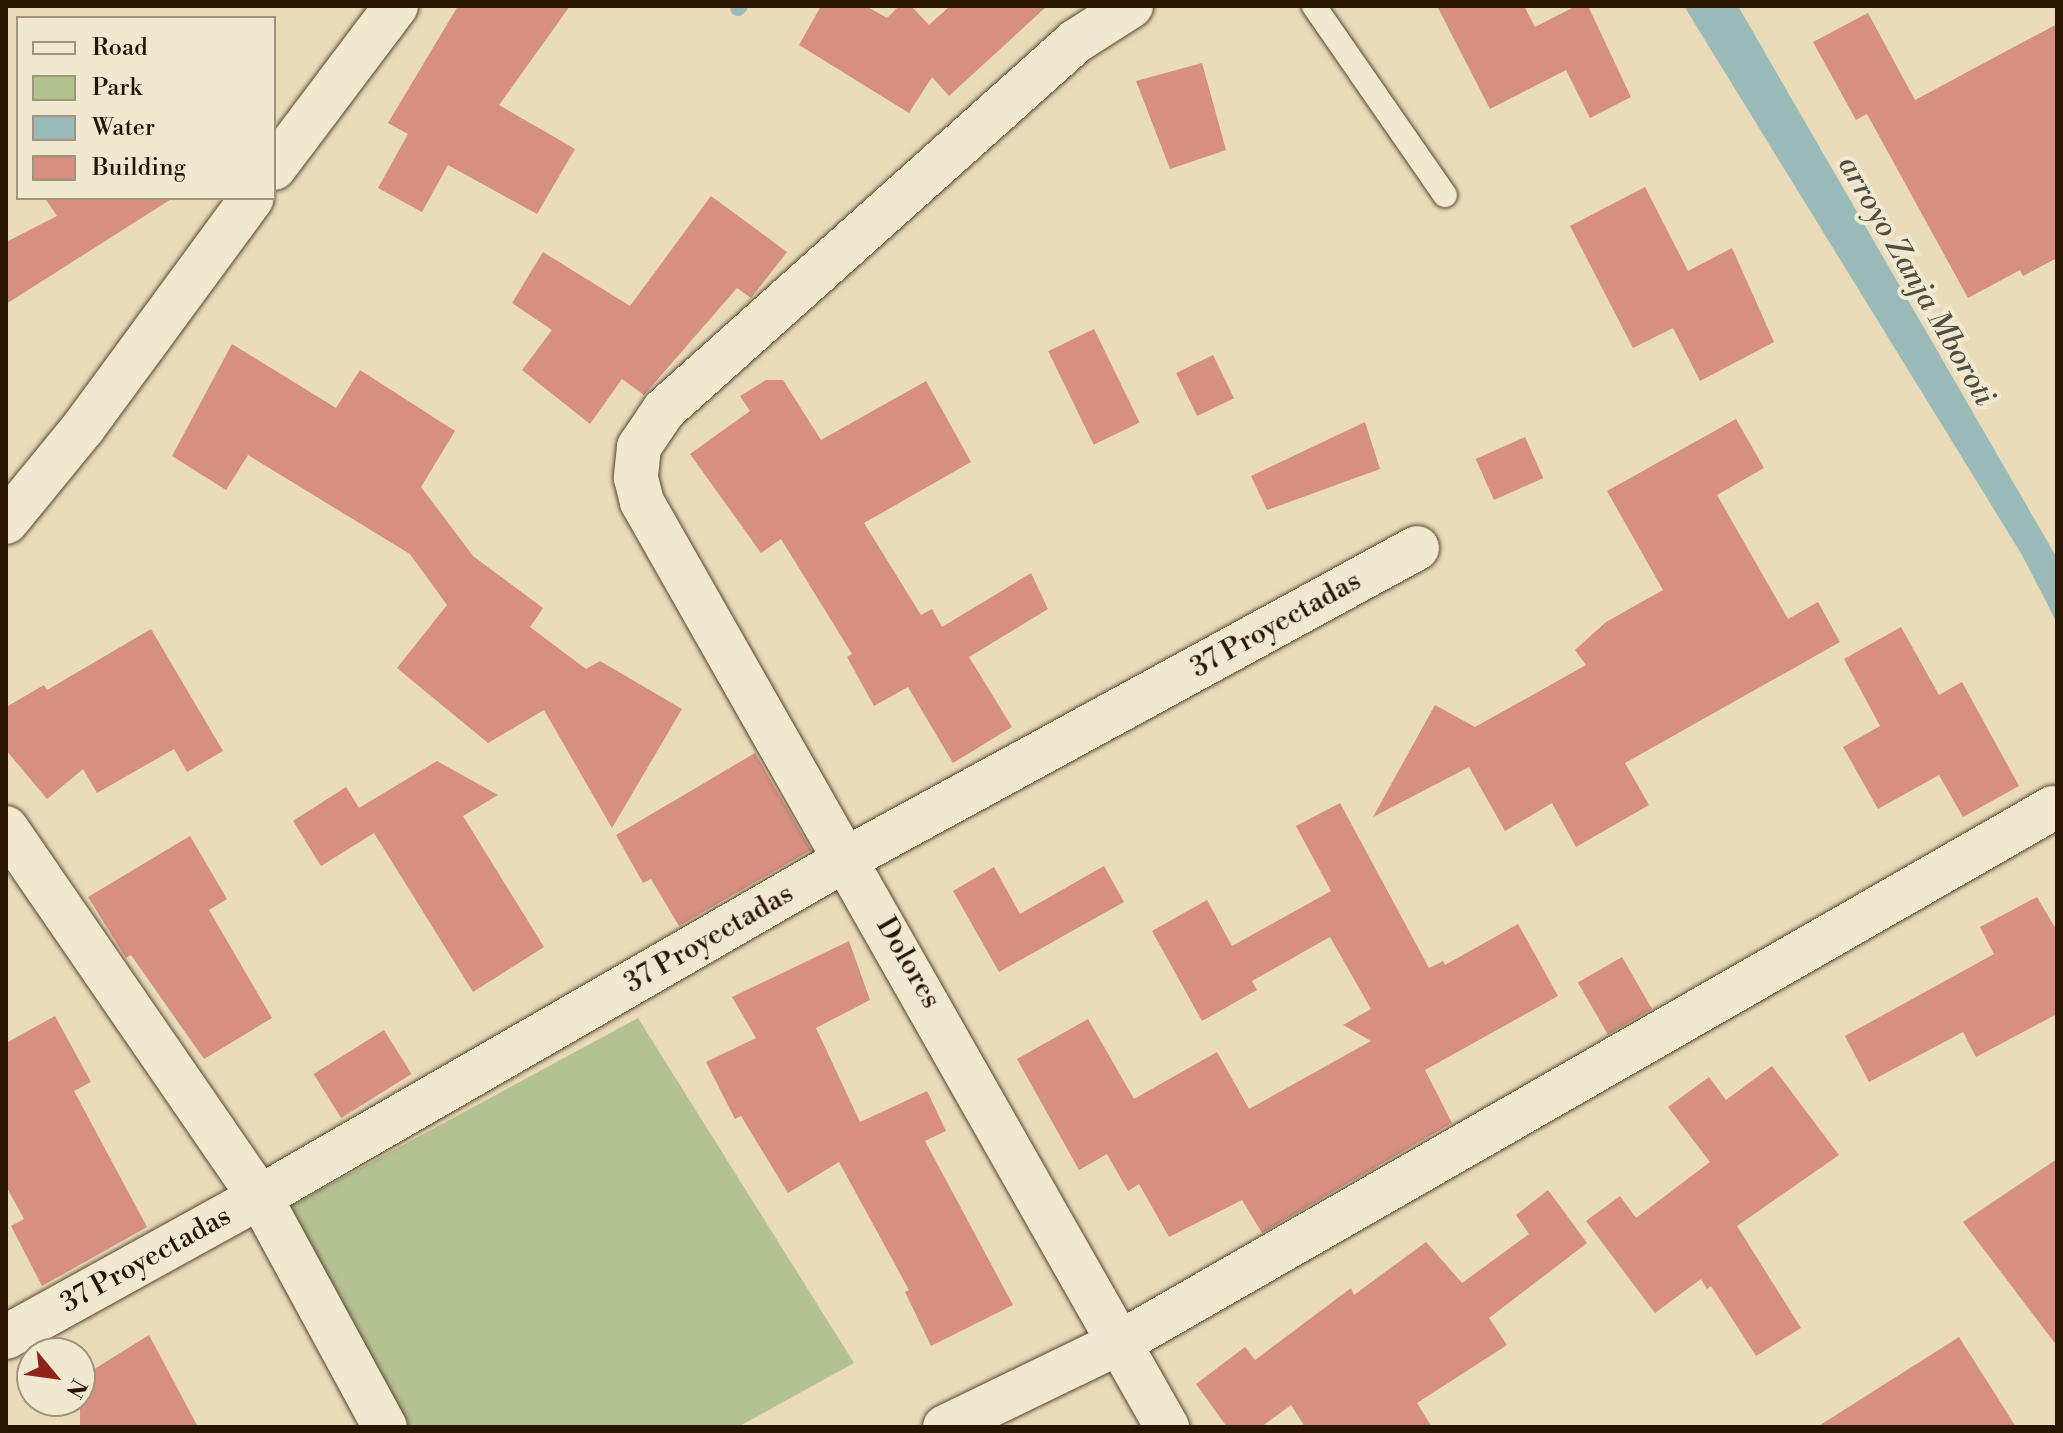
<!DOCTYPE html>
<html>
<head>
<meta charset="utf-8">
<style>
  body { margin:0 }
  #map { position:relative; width:2063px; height:1433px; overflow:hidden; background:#eadcb9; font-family:"Libre Bodoni",serif }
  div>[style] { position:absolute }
  .green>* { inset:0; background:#b4c191 }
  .water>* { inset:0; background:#99bab6 }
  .stream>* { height:16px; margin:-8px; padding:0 8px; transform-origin:8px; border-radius:8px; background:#99bab6 }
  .building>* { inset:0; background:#d68f81; transform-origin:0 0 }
  .roads { filter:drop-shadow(0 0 2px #59462e) drop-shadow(0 0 2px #59462e) }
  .service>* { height:24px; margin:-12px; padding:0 12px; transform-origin:12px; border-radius:12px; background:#f1e8d2 }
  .minor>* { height:44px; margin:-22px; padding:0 22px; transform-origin:22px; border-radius:22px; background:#f1e8d2 }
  span { translate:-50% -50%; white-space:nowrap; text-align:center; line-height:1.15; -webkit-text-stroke:8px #f1e8d2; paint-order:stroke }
  .street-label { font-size:28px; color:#291400 }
  .water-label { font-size:30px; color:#504e40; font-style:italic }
  .frame { position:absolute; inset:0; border:8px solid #291400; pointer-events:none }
  .legend { position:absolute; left:16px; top:16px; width:260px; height:184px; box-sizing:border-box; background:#f1e8d2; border:2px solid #a1937e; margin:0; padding:10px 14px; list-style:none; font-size:24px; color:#291400 }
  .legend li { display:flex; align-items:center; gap:16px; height:40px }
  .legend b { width:40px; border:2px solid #a1937e }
  .north { position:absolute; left:16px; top:1337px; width:80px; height:80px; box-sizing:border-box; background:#f1e8d2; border:2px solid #a1937e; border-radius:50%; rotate:119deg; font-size:22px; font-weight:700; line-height:32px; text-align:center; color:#291400 }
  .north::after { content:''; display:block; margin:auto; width:28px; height:36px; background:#8f2418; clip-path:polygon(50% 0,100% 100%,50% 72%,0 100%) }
</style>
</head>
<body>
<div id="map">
  <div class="green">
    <div style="clip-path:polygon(638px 1018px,854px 1363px,738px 1427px,410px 1427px,283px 1210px)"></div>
  </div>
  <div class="water">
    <div style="clip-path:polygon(1684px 6px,1738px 6px,2057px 558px,2057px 623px,2022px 555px)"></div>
  </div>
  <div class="stream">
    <div style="left:738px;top:8px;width:3px;rotate:-45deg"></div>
  </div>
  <div class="building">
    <div style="clip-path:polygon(458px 6px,570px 6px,499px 105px,575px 149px,537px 214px,448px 165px,422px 212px,378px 188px,408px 134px,388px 123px)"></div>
    <div style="clip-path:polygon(821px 6px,866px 6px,887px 18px,899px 6px,911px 6px,929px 25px,950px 6px,1047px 6px,949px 96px,932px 77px,909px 113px,799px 45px)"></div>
    <div style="clip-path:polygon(1437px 6px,1524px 6px,1535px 27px,1576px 6px,1588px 6px,1631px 97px,1590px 118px,1566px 70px,1490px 109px)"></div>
    <div style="clip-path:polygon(1868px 13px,1915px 100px,2057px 24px,2057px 258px,2023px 276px,2020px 270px,1968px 298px,1867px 114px,1856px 120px,1813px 42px)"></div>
    <div style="clip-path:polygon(1202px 63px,1226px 150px,1170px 169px,1136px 81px)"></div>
    <div style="clip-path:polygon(1645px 187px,1688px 271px,1732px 248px,1774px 342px,1700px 381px,1673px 328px,1633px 348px,1570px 226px)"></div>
    <div style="clip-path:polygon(711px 196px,787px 252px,751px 298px,737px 288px,644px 395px,622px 379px,590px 424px,522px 370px,552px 330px,512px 303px,543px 252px,630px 306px)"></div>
    <div style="clip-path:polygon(45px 198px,173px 198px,6px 304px,6px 242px,57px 216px)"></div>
    <div style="left:1094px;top:329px;width:104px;height:51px;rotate:64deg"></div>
    <div style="clip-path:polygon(232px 344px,336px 408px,360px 370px,455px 431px,421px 487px,473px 556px,543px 608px,530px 627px,586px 669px,600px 661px,682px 709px,612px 828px,544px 710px,488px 743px,397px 668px,447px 605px,410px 554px,248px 455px,226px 490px,172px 456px)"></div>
    <div style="left:1213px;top:355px;width:48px;height:41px;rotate:64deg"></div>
    <div style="clip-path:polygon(766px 380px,783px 380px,821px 440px,926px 381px,971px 462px,864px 523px,921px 615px,932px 609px,942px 627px,1031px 573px,1048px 609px,969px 657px,1012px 727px,953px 763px,908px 687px,874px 706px,847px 657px,852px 654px,781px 539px,761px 553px,690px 454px,750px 411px,740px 396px)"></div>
    <div style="clip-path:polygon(1736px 419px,1764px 468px,1717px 495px,1788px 619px,1818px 602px,1840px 642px,1625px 763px,1649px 805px,1576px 847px,1552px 803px,1505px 831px,1469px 767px,1373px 817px,1435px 705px,1475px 727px,1586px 665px,1575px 650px,1606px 622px,1663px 590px,1607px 491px)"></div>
    <div style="clip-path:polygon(1365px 422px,1380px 469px,1267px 510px,1251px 476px)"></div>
    <div style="left:1525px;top:437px;width:45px;height:54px;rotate:66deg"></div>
    <div style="clip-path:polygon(1901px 627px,1939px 695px,1962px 682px,2019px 786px,1963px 817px,1939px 775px,1878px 809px,1843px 747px,1880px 726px,1844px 659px)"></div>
    <div style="clip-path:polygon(151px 629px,223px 751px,187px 772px,174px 749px,97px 793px,83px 769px,47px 799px,6px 750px,6px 707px,44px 685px,47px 690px)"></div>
    <div style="clip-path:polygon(755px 753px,811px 850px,679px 926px,651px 879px,643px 883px,616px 835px)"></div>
    <div style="clip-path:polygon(437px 761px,498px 795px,463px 816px,544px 947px,473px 992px,374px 833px,321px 866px,293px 821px,346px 787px,359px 808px)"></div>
    <div style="clip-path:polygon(1340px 803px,1429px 968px,1443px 961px,1445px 965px,1518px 924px,1558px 996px,1425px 1070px,1452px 1123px,1262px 1233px,1242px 1200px,1169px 1237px,1139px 1184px,1128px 1191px,1107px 1154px,1079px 1170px,1017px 1059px,1088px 1019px,1134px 1099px,1217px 1052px,1249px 1109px,1371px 1041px,1343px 1025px,1371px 1009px,1330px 937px,1252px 981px,1257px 990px,1202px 1021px,1152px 931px,1207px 900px,1232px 946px,1331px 891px,1296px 826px)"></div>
    <div style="clip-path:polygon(190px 836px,227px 899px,209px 910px,272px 1018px,204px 1059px,131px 955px,126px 958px,88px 897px)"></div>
    <div style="clip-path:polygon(1104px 866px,1124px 902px,999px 972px,953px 891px,994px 867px,1020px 914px)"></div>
    <div style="clip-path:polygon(2037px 897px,2057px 931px,2057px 1014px,1976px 1057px,1963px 1032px,1869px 1082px,1845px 1036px,1994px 954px,1980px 927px)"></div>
    <div style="clip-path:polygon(849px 941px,870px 1000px,816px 1028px,860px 1122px,927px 1091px,946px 1131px,925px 1141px,1013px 1305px,931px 1346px,905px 1292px,909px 1290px,839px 1162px,788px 1193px,741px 1116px,735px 1119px,706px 1062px,756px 1038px,732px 997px)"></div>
    <div style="left:1622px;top:957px;width:60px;height:51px;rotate:60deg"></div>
    <div style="clip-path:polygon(55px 1016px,91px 1082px,74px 1091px,147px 1227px,42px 1286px,11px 1226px,24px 1219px,6px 1186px,6px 1043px)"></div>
    <div style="left:384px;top:1030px;width:52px;height:83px;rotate:58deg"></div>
    <div style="clip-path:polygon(1772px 1066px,1839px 1155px,1737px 1226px,1801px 1328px,1756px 1356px,1711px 1286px,1707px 1289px,1701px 1279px,1655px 1313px,1586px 1221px,1620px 1196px,1636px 1218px,1710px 1162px,1668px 1107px,1709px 1077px,1726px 1100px)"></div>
    <div style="clip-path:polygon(2057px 1159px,2057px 1346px,1963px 1222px)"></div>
    <div style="clip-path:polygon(1548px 1190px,1587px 1243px,1489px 1318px,1507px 1345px,1417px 1403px,1432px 1427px,1305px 1427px,1291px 1405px,1261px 1427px,1227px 1427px,1196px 1384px,1245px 1347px,1255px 1360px,1351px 1288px,1354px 1295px,1426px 1242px,1462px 1283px,1529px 1234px,1516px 1215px)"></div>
    <div style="clip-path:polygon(149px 1335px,198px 1427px,80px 1427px,80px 1378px)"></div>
    <div style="clip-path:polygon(1959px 1337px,2016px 1427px,1817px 1427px)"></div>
  </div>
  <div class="roads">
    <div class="service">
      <div style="left:1314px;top:6px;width:230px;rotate:55.3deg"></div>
    </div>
    <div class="minor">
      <div style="left:1131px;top:6px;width:65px;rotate:147.5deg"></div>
      <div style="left:1076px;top:41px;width:553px;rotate:138.15deg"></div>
      <div style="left:664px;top:410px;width:45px;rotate:124deg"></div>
      <div style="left:639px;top:447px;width:31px;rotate:96deg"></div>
      <div style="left:636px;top:478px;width:25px;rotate:76deg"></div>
      <div style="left:642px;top:502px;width:1064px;rotate:60.42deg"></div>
      <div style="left:274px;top:168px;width:203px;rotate:-53deg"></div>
      <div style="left:6px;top:522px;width:122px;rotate:-50.7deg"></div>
      <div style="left:83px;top:428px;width:285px;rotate:-53.7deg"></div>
      <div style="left:6px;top:828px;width:448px;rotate:55.5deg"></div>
      <div style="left:260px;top:1197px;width:262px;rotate:61.5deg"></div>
      <div style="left:6px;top:1337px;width:290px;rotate:-28.9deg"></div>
      <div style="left:260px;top:1197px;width:679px;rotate:-29.96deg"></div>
      <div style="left:848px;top:858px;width:648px;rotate:-28.58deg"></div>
      <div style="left:945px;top:1427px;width:198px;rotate:-25.8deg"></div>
      <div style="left:1123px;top:1341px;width:1072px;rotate:-29.82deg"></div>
    </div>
  </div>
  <div class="street-label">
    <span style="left:1276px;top:625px;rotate:-29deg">37 Proyectadas</span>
    <span style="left:709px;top:939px;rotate:-30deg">37 Proyectadas</span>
    <span style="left:908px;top:963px;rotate:60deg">Dolores</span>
    <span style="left:146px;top:1260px;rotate:-29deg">37 Proyectadas</span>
  </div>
  <div class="water-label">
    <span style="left:1916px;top:281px;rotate:60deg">arroyo Zanja Mboroti</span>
  </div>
  <div class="frame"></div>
  <ul class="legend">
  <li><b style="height:10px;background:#f1e8d2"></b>Road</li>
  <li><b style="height:22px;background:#b4c191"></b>Park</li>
  <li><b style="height:22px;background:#99bab6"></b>Water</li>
  <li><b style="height:22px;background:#d68f81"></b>Building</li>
  </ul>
  <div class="north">N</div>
</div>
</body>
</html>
